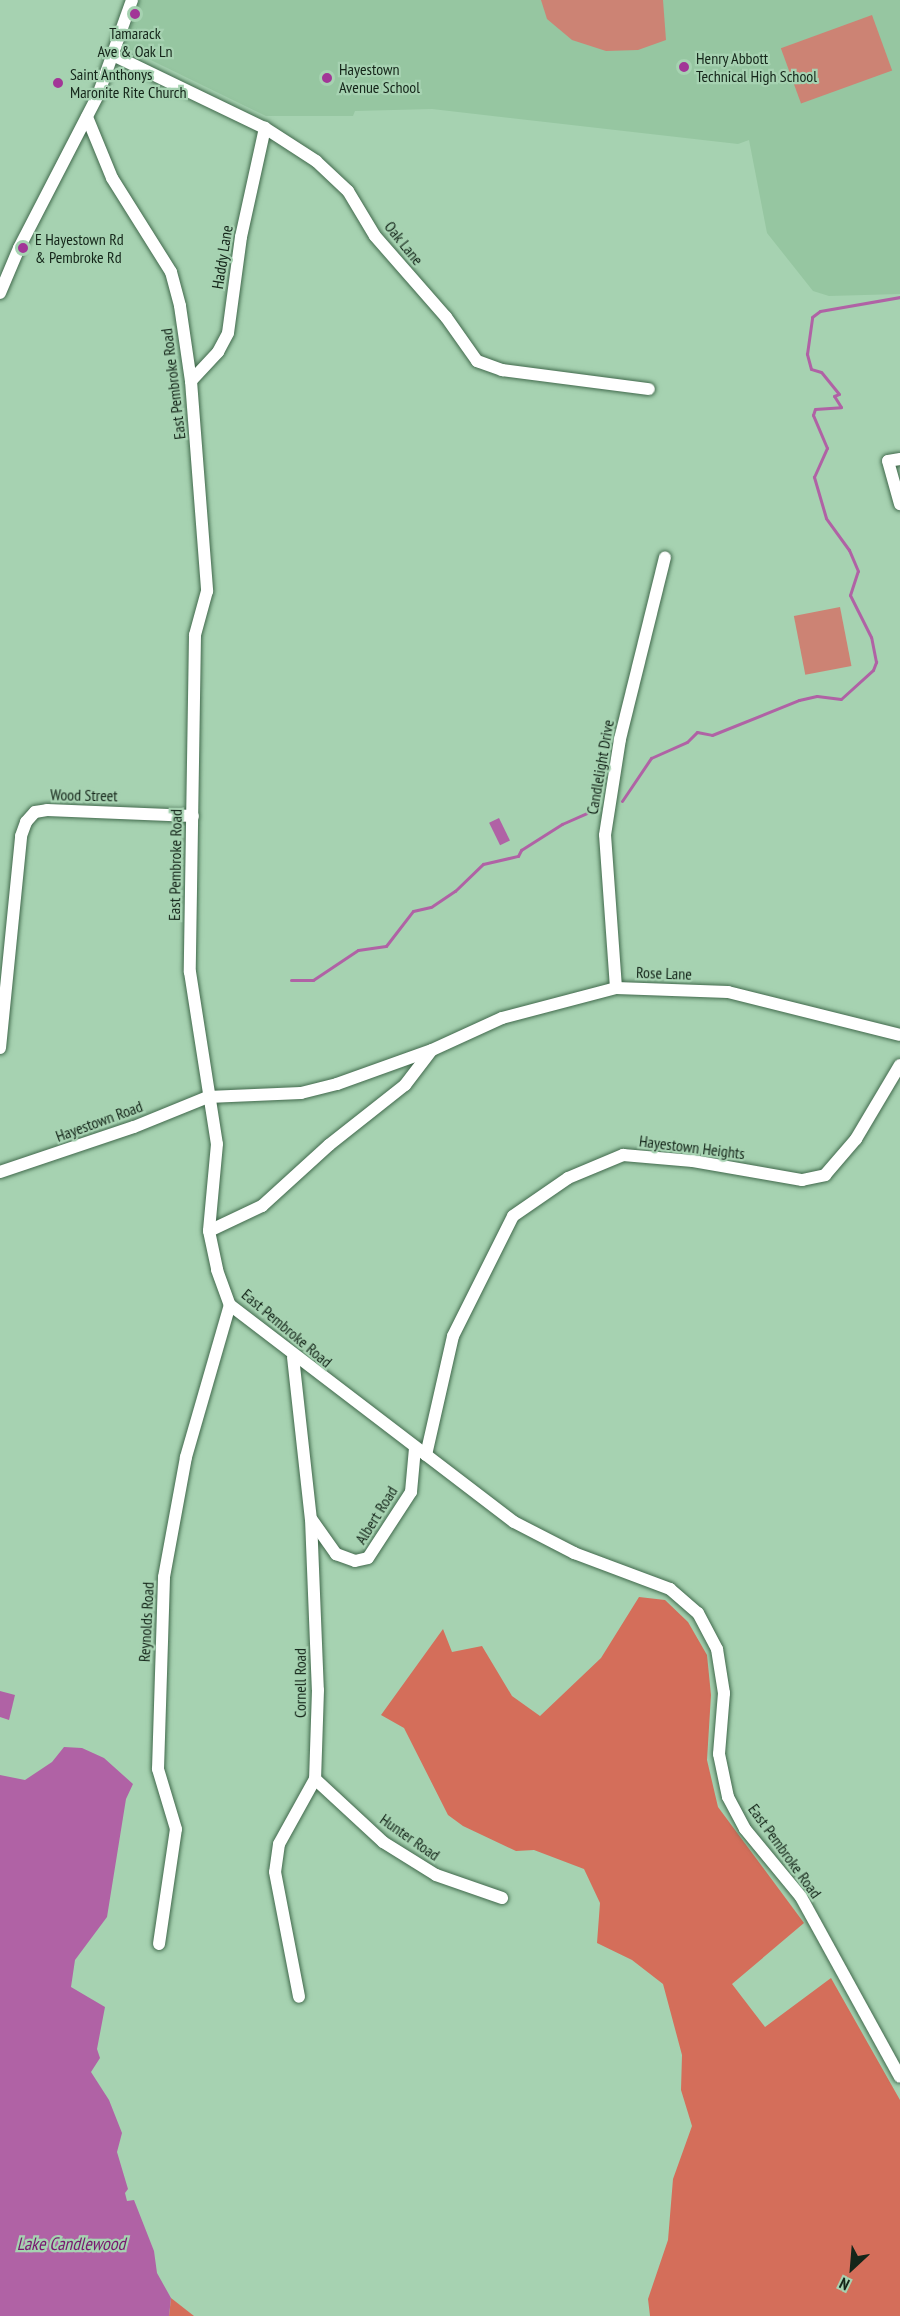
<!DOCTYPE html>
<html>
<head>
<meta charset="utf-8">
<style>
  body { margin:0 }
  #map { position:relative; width:900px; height:2316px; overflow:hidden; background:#a6d2b1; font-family:"PT Sans Narrow",sans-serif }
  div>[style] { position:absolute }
  .built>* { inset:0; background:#96c6a1 }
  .green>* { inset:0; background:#cc8374; transform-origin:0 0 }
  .forest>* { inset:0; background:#d46e5a }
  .water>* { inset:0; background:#b062a5; transform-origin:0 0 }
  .stream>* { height:3px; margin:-1.5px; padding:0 1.5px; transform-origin:1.5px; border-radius:1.5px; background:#b062a5 }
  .roads { filter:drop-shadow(0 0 2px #41694c) drop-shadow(0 0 2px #41694c) }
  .minor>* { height:12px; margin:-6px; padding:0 6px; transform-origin:6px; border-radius:6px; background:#fff }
  .dots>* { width:16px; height:16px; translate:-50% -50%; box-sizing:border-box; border:3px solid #a6d2b1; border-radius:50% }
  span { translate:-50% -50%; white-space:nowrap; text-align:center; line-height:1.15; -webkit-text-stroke:4.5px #a6d2b1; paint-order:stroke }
  .poi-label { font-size:16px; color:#142519 }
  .left { translate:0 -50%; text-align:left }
  .street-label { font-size:16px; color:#142519 }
  .water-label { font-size:18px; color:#78186f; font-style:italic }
  .north { position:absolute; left:822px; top:2238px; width:60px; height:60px; -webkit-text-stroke:4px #a6d2b1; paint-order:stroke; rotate:206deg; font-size:16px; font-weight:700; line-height:24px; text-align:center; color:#142519 }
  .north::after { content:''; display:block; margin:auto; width:21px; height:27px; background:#142519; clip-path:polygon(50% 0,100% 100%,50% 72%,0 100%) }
</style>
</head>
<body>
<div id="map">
  <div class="built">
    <div style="clip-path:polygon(140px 0,900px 0,900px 294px,829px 296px,813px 291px,767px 233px,749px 140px,738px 144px,432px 109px,355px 111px,353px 116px,266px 116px,124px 47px)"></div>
  </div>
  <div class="green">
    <div style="clip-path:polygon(541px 0,663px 0,666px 40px,638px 50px,606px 51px,572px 40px,547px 19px)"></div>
    <div style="left:872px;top:15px;width:59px;height:97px;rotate:70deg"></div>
    <div style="left:840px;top:607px;width:60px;height:47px;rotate:79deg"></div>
  </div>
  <div class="forest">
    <div style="clip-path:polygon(639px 1597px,665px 1600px,688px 1622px,707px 1655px,711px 1695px,707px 1760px,718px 1807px,804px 1923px,732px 1984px,765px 2027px,831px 1978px,900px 2100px,900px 2316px,650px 2316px,648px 2299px,668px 2240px,673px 2179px,692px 2126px,681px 2090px,682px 2055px,663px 1984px,632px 1960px,597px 1943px,600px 1903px,584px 1869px,534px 1850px,516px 1851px,463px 1826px,448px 1815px,404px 1728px,381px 1715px,443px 1629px,452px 1652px,482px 1646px,512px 1696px,540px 1716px,601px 1658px)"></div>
    <div style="clip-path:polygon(171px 2298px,194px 2316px,169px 2316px)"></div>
  </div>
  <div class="water">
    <div style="left:499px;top:818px;width:25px;height:11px;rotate:64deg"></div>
    <div style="clip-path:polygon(0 1691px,15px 1695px,9px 1720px,0 1717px)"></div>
    <div style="clip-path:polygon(64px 1747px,82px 1748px,104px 1758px,133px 1784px,126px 1799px,107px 1917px,75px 1960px,71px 1987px,105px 2007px,97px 2049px,100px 2058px,91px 2072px,109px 2100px,122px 2133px,117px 2152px,128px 2189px,125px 2193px,127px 2201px,134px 2200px,154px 2251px,157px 2273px,171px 2298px,169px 2316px,0 2316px,0 1775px,25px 1780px,52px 1762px)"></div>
  </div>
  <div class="stream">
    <div style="left:622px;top:801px;width:52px;rotate:-56deg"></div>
    <div style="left:651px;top:758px;width:39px;rotate:-24deg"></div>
    <div style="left:687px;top:742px;width:14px;rotate:-45deg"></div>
    <div style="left:697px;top:732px;width:15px;rotate:11deg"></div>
    <div style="left:712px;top:735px;width:94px;rotate:-21.9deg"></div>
    <div style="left:799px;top:700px;width:18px;rotate:-13deg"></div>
    <div style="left:817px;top:696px;width:24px;rotate:7deg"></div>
    <div style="left:841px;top:699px;width:43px;rotate:-42.2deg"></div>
    <div style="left:873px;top:670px;width:9px;rotate:-69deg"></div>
    <div style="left:876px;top:662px;width:25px;rotate:-101deg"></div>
    <div style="left:871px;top:637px;width:47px;rotate:-116.6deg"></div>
    <div style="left:850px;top:595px;width:25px;rotate:-72deg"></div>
    <div style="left:858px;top:571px;width:23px;rotate:-113deg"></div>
    <div style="left:849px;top:550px;width:39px;rotate:-126deg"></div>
    <div style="left:826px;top:518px;width:43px;rotate:-106.3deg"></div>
    <div style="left:814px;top:477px;width:32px;rotate:-66deg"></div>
    <div style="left:827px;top:448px;width:36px;rotate:-113deg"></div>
    <div style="left:813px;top:415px;width:6px;rotate:-72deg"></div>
    <div style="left:815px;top:409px;width:26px;rotate:-4deg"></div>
    <div style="left:841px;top:407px;width:13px;rotate:-122deg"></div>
    <div style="left:834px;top:396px;width:5px;rotate:-22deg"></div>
    <div style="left:839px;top:394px;width:28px;rotate:-129deg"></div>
    <div style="left:821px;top:372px;width:10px;rotate:-163deg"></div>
    <div style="left:811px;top:369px;width:16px;rotate:-105deg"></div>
    <div style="left:807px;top:354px;width:37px;rotate:-82deg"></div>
    <div style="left:812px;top:317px;width:10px;rotate:-37deg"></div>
    <div style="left:820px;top:311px;width:81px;rotate:-9.9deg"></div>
    <div style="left:291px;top:980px;width:22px"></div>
    <div style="left:313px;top:980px;width:54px;rotate:-33.7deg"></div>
    <div style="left:358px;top:950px;width:28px;rotate:-8deg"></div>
    <div style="left:386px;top:946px;width:44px;rotate:-52.4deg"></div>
    <div style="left:413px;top:911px;width:18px;rotate:-13deg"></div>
    <div style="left:431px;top:907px;width:29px;rotate:-34deg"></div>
    <div style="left:455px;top:891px;width:39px;rotate:-44deg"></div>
    <div style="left:483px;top:864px;width:36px;rotate:-13deg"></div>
    <div style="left:518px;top:856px;width:7px;rotate:-63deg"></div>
    <div style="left:521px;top:850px;width:49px;rotate:-32.4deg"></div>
    <div style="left:562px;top:824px;width:27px;rotate:-24deg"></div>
  </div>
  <div class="roads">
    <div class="minor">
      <div style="left:113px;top:55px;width:169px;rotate:25.7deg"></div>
      <div style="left:265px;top:128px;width:61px;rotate:32.9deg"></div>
      <div style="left:316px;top:161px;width:44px;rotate:43.2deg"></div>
      <div style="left:348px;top:191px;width:52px;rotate:59deg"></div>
      <div style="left:375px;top:236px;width:108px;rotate:48.8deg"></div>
      <div style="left:446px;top:317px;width:54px;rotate:54.8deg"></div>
      <div style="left:477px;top:361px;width:27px;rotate:20deg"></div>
      <div style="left:502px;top:370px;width:148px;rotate:7.4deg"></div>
      <div style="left:87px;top:117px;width:66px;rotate:67.7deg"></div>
      <div style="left:112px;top:178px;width:111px;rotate:57.9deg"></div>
      <div style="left:171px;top:272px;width:35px;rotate:75deg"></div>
      <div style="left:180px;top:306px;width:76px;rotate:81.7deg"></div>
      <div style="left:191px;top:381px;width:211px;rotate:85.6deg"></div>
      <div style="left:207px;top:591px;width:46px;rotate:105.3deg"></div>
      <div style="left:195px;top:635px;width:337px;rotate:90.9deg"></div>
      <div style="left:190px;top:972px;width:174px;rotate:81.1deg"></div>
      <div style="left:217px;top:1144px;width:87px;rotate:95.3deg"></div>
      <div style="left:209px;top:1231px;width:40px;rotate:78deg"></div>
      <div style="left:217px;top:1270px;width:37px;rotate:70deg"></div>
      <div style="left:230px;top:1305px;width:357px;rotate:37.4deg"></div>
      <div style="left:514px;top:1522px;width:68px;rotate:27.3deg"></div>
      <div style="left:574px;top:1553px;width:103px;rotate:20.6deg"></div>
      <div style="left:670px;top:1589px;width:37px;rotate:41deg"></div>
      <div style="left:698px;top:1613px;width:41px;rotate:62.2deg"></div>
      <div style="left:717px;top:1649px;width:45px;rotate:81deg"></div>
      <div style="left:724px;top:1693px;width:61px;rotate:94.7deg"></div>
      <div style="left:719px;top:1754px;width:44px;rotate:78.2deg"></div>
      <div style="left:728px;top:1797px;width:36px;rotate:62deg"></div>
      <div style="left:745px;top:1829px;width:88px;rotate:50.5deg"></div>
      <div style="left:801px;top:1897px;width:205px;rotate:61.2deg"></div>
      <div style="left:0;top:293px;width:49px;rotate:-67.1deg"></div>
      <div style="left:19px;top:248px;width:172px;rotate:-62.7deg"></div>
      <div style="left:98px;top:95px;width:101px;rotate:-70.3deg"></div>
      <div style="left:191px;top:381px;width:40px;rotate:-47deg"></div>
      <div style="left:218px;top:352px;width:21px;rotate:-62deg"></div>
      <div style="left:228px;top:333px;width:97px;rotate:-82.3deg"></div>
      <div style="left:241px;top:237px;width:112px;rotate:-77.6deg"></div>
      <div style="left:900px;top:459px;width:12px;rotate:171deg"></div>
      <div style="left:888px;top:461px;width:45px;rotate:74.4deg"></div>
      <div style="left:616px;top:988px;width:153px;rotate:-94.1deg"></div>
      <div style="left:605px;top:835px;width:97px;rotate:-81.1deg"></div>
      <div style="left:620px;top:739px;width:187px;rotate:-76.1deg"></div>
      <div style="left:0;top:1048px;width:213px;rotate:-84.3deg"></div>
      <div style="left:21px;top:836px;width:15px;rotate:-70deg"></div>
      <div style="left:26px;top:822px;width:13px;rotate:-48deg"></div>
      <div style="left:35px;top:812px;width:12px;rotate:-9deg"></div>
      <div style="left:47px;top:810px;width:146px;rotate:2.4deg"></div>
      <div style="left:0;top:1172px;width:141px;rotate:-18.6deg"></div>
      <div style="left:134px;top:1127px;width:80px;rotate:-22.1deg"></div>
      <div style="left:208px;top:1097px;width:93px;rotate:-2.5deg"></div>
      <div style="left:301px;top:1093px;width:37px;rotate:-14deg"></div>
      <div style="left:337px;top:1084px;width:101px;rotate:-19.7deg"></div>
      <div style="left:432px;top:1050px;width:77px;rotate:-24.6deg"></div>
      <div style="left:502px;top:1018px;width:118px;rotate:-14.7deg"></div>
      <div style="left:616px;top:988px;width:112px;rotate:2deg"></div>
      <div style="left:728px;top:992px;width:177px;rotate:14deg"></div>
      <div style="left:209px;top:1231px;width:59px;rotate:-25.3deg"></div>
      <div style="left:262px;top:1206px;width:91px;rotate:-42.3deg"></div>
      <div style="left:329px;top:1145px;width:97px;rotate:-38.3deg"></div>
      <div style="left:405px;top:1085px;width:43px;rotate:-52.6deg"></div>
      <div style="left:293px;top:1357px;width:163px;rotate:83.7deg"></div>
      <div style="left:311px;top:1519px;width:171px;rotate:87.7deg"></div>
      <div style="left:318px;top:1690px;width:89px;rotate:91.9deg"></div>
      <div style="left:315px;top:1779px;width:74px;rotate:119deg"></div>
      <div style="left:279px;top:1844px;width:28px;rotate:98deg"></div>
      <div style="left:275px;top:1872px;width:127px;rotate:79.1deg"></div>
      <div style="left:426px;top:1455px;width:122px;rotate:-77.2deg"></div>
      <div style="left:453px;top:1336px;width:134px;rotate:-63.4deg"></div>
      <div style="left:513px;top:1216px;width:67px;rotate:-34.6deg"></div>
      <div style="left:568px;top:1178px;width:60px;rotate:-22.7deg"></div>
      <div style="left:623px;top:1155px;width:70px;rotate:4.9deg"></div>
      <div style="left:693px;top:1161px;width:111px;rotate:9.9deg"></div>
      <div style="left:802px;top:1180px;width:24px;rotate:-12deg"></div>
      <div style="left:825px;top:1175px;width:48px;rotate:-49.3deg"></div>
      <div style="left:856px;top:1139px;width:86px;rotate:-59.3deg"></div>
      <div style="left:312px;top:1520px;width:42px;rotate:54.8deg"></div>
      <div style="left:336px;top:1554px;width:20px;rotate:20deg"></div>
      <div style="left:355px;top:1561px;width:13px;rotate:-13deg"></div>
      <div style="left:368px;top:1558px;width:79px;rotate:-56.9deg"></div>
      <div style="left:411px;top:1492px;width:44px;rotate:-84.8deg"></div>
      <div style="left:315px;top:1779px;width:93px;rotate:42.8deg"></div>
      <div style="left:383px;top:1842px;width:62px;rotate:31.9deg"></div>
      <div style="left:436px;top:1875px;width:70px;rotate:19.2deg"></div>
      <div style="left:159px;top:1944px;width:116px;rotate:-81.6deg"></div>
      <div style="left:176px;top:1829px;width:63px;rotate:-106.7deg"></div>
      <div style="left:158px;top:1769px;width:192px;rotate:-88.2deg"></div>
      <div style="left:164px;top:1577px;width:122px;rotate:-79.6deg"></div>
      <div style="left:186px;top:1457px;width:158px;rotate:-73.9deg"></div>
    </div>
  </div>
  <div class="dots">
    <div style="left:135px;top:14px;background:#a23697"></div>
    <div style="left:684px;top:67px;background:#a23697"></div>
    <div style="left:327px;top:78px;background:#a23697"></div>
    <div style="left:58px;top:83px;background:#a23697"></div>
    <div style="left:23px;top:248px;background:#a23697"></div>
  </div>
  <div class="poi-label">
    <span style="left:135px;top:42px">Tamarack<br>Ave &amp; Oak Ln</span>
    <span class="left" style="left:696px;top:67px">Henry Abbott<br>Technical High School</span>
    <span class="left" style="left:339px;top:78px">Hayestown<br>Avenue School</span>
    <span class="left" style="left:70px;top:83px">Saint Anthonys<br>Maronite Rite Church</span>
    <span class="left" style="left:35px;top:248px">E Hayestown Rd<br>&amp; Pembroke Rd</span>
  </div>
  <div class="street-label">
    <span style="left:404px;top:243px;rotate:51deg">Oak Lane</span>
    <span style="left:222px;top:257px;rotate:-81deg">Haddy Lane</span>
    <span style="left:173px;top:384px;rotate:-97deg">East Pembroke Road</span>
    <span style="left:600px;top:767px;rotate:-80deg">Candlelight Drive</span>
    <span style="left:84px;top:795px;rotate:1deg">Wood Street</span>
    <span style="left:175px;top:865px;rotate:-89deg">East Pembroke Road</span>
    <span style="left:664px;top:973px;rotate:2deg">Rose Lane</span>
    <span style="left:99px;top:1121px;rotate:-20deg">Hayestown Road</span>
    <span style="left:692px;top:1147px;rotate:7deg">Hayestown Heights</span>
    <span style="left:287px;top:1328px;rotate:40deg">East Pembroke Road</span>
    <span style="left:376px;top:1515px;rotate:-58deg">Albert Road</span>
    <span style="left:146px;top:1622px;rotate:-87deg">Reynolds Road</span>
    <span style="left:300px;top:1683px;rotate:-90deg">Cornell Road</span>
    <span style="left:410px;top:1837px;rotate:35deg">Hunter Road</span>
    <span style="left:785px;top:1851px;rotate:54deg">East Pembroke Road</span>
  </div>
  <div class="water-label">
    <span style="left:71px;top:2244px">Lake Candlewood</span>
  </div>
  <div class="north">N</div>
</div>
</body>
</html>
